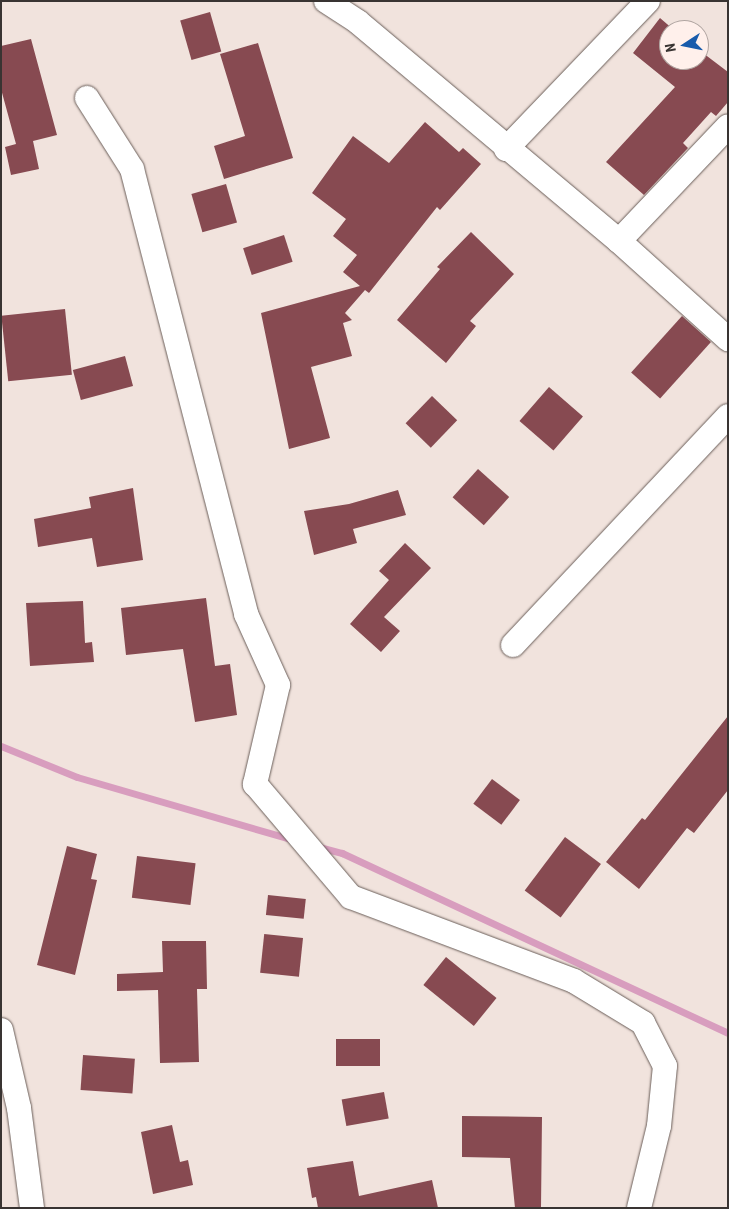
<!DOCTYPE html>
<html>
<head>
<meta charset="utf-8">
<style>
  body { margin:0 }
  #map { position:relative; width:729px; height:1209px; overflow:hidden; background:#f1e3dd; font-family:"Roboto Condensed",sans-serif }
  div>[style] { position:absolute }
  .stream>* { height:7px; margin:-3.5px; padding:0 3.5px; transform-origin:3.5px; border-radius:3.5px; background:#d89dbe }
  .building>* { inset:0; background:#874a51; transform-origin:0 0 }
  .roads { filter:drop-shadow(0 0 1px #6a5e59) drop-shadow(0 0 1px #6a5e59) }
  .street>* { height:24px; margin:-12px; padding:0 12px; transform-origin:12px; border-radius:12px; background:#fff }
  span { translate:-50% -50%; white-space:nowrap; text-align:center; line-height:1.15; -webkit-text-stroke:5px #fff0eb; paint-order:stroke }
  .frame { position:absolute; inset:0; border:2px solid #393432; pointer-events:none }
  .north { position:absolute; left:659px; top:20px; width:50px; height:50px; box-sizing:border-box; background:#fff0eb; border:1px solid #b0a5a1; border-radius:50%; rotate:259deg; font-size:14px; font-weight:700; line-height:20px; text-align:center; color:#393432 }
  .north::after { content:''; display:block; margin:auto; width:18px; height:22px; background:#185bab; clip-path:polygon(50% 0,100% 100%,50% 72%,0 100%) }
</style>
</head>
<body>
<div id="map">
  <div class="stream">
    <div style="left:1px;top:746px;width:82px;rotate:22.2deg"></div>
    <div style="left:77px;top:777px;width:223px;rotate:16.2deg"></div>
    <div style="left:319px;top:847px;width:24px;rotate:15deg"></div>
    <div style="left:342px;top:853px;width:426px;rotate:25deg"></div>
  </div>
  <div class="building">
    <div style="left:210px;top:12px;width:41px;height:31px;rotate:74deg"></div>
    <div style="clip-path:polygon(660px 18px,674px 30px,669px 30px,669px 60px,699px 60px,699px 50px,728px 72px,728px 102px,716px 116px,711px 112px,683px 143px,688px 148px,644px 195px,606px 162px,675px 87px,633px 53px)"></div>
    <div style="clip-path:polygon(31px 39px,57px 135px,33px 141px,39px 169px,11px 175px,5px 147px,16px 144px,1px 89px,1px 46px)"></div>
    <div style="clip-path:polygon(258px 43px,293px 158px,224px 179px,214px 146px,245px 136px,220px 54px)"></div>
    <div style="clip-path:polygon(425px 122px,459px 152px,463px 148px,481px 164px,440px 210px,437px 207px,369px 293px,365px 290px,345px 313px,352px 320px,343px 323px,352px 356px,311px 367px,330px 438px,289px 449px,261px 313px,360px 286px,343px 272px,357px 255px,333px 236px,346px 219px,312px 193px,353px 136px,389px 163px)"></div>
    <div style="left:226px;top:184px;width:40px;height:36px;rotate:74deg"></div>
    <div style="clip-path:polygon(471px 232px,514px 274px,470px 321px,476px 326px,446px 363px,397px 320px,440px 269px,437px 267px)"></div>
    <div style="left:284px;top:235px;width:28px;height:43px;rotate:72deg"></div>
    <div style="left:65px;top:309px;width:66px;height:64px;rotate:84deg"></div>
    <div style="left:682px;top:316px;width:39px;height:76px;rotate:42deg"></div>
    <div style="left:125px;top:356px;width:31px;height:54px;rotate:75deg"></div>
    <div style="left:549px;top:387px;width:45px;height:45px;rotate:41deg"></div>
    <div style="left:432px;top:396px;width:35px;height:38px;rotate:44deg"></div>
    <div style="left:478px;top:469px;width:42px;height:38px;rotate:42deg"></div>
    <div style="clip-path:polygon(133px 488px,143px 560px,97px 567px,92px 538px,38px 547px,34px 519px,91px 508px,89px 497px)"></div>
    <div style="clip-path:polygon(398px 490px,406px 515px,353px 529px,357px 543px,314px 555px,304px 511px,349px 504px)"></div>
    <div style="clip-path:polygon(405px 543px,431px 568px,384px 617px,400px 631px,381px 652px,350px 624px,389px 580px,379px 571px)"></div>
    <div style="clip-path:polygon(206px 598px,215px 666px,230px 664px,237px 715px,195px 722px,183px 649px,126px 655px,121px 608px)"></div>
    <div style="clip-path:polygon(83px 601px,85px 643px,92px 642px,94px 662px,30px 666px,26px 603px)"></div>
    <div style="clip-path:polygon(728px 716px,728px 790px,694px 833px,687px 828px,639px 889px,606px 862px,642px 818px,645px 820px)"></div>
    <div style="left:492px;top:779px;width:35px;height:31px;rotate:37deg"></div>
    <div style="left:565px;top:837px;width:45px;height:67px;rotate:37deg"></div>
    <div style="clip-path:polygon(67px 846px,97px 854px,91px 879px,97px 880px,75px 975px,37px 965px)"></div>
    <div style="left:137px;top:856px;width:59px;height:42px;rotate:7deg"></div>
    <div style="left:268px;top:895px;width:38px;height:20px;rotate:6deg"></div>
    <div style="left:303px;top:938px;width:39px;height:39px;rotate:96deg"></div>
    <div style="clip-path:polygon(162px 941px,206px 941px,207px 989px,197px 989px,199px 1062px,160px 1063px,158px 990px,117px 991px,117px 974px,163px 972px)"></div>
    <div style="left:446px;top:957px;width:65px;height:36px;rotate:39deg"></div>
    <div style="left:336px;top:1039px;width:44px;height:27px"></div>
    <div style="left:83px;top:1055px;width:52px;height:35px;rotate:4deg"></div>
    <div style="left:384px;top:1092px;width:27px;height:43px;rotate:80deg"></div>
    <div style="clip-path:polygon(462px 1116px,542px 1117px,541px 1208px,515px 1208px,510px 1158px,462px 1157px)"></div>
    <div style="clip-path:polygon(172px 1125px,180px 1162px,188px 1160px,193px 1185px,153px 1194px,141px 1132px)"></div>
    <div style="clip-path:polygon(353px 1161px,359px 1196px,432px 1180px,438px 1208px,318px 1208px,316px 1197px,312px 1198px,307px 1168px)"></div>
  </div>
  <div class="roads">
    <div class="street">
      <div style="left:326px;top:1px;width:38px;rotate:33deg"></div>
      <div style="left:358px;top:22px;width:341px;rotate:40deg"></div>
      <div style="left:619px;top:241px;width:147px;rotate:42deg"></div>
      <div style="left:87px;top:98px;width:84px;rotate:57.6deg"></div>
      <div style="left:132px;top:169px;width:459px;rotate:75.6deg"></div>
      <div style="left:246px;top:614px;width:78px;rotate:65.7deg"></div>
      <div style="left:278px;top:685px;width:102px;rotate:103.1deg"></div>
      <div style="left:255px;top:784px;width:148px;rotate:49.7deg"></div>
      <div style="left:351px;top:897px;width:238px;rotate:20.6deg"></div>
      <div style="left:574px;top:981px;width:81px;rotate:31.3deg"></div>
      <div style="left:643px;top:1023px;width:48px;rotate:62.9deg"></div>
      <div style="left:665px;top:1066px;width:60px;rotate:95.7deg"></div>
      <div style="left:659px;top:1126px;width:84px;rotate:103.7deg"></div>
      <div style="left:506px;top:149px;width:205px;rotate:-46.2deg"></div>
      <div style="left:619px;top:241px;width:158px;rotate:-46.5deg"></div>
      <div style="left:513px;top:645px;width:314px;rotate:-46.8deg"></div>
      <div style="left:1px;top:1030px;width:80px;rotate:77deg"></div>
      <div style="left:19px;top:1108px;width:101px;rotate:82.6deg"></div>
    </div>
  </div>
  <div class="frame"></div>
  <div class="north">N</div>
</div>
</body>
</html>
